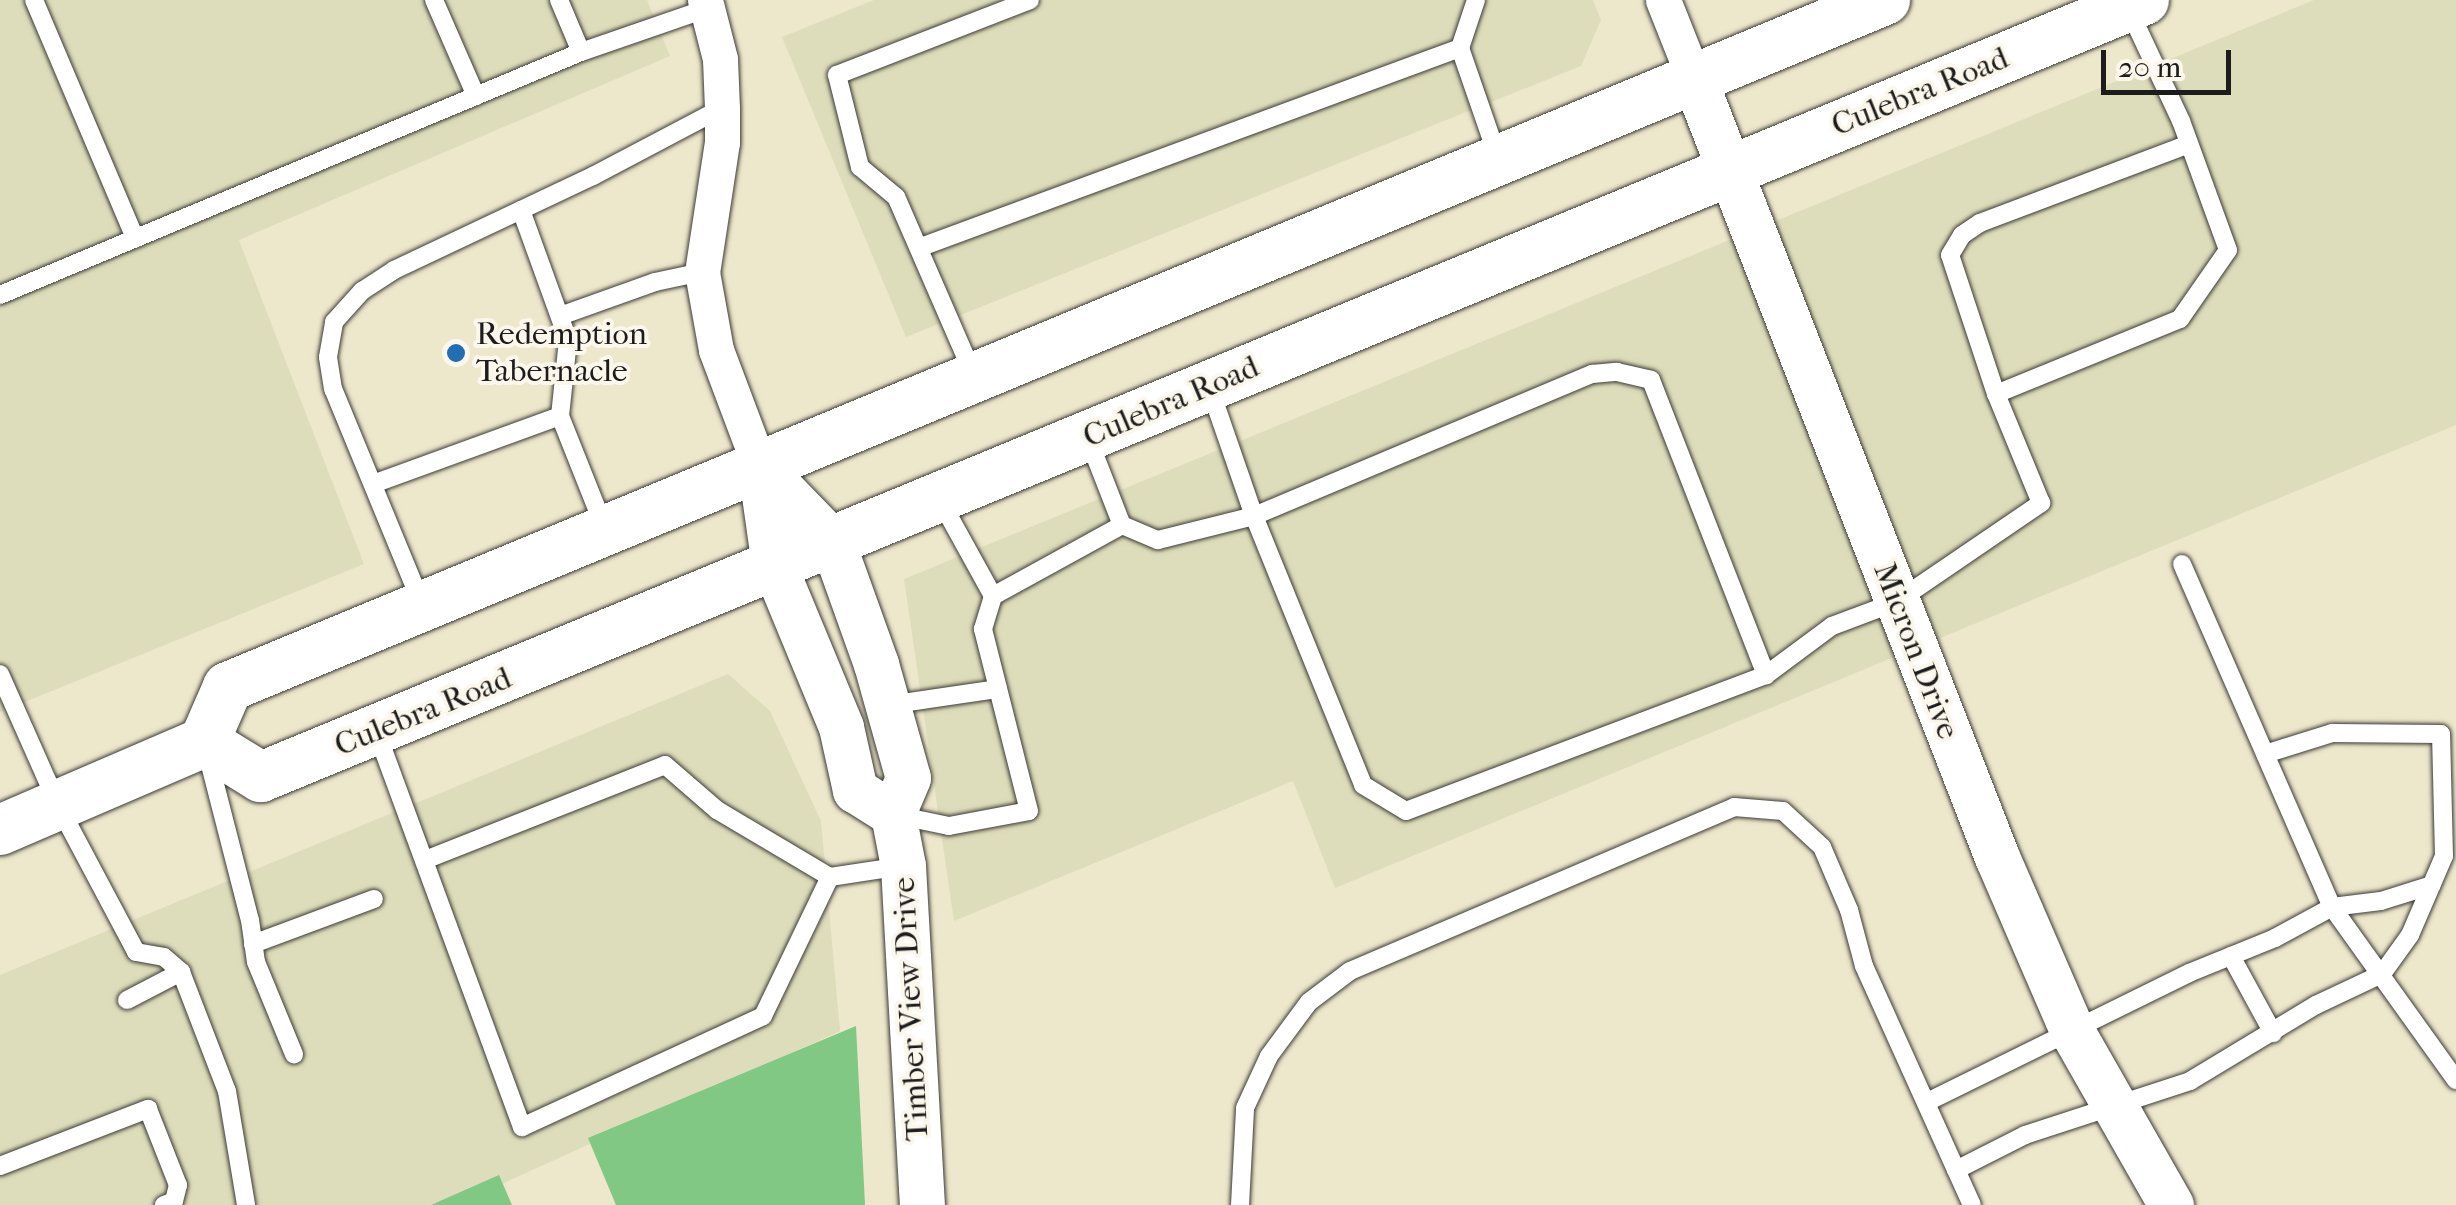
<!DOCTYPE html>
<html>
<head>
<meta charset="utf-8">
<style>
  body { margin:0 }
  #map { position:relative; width:2456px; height:1205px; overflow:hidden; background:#ede7cb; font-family:"IM FELL French Canon",serif }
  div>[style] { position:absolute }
  .built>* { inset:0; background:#deddbb }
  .green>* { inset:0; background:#81c884 }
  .roads { filter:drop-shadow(0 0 2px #3b3a36) drop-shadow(0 0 2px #3b3a36) }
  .service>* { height:18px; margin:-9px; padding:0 9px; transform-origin:9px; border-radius:9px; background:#fff }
  .minor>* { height:35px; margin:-17.5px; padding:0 17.5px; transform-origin:17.5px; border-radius:17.5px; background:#fff }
  .tertiary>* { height:45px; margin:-22.5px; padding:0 22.5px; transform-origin:22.5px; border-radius:22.5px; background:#fff }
  .secondary>* { height:50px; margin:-25px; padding:0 25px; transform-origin:25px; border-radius:25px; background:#fff }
  .dots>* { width:28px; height:28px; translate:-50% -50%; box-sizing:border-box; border:5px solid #fbf7ec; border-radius:50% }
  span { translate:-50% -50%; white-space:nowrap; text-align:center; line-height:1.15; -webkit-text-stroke:8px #fbf7ec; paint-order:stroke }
  .street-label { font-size:32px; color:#1c1c1c }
  .poi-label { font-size:32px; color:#1c1c1c }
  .left { translate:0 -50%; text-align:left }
  .scale { position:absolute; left:2101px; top:50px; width:130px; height:45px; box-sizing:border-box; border:5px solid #1c1c1c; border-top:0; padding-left:12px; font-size:30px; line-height:35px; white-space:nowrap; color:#1c1c1c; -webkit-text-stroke:8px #fbf7ec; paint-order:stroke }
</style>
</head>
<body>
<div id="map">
  <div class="built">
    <div style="clip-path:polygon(0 0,647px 0,670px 56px,239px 240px,364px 564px,0 712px)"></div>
    <div style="clip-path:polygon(874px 0,1593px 0,1601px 20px,1581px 66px,906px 337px,782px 37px)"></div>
    <div style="clip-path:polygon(2314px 0,2456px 0,2456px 425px,1335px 888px,1293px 781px,954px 921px,904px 579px)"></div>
    <div style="clip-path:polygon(728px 674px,770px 711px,821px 821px,840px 1031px,455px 1205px,0 1205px,0 975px)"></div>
  </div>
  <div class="green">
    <div style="clip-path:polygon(856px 1026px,865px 1205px,616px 1205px,588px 1138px)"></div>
    <div style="clip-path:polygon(499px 1175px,512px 1205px,431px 1205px)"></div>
  </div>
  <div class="roads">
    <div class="service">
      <div style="left:34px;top:0;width:259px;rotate:67deg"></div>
      <div style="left:434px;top:0;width:105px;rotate:66.4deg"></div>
      <div style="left:559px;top:0;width:56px;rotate:67.1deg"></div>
      <div style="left:581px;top:52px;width:134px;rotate:-19.1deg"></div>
      <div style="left:1460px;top:48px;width:51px;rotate:-71.6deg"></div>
      <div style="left:521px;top:210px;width:138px;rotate:70.1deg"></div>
      <div style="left:568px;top:340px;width:76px;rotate:96deg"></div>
      <div style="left:560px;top:416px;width:122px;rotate:68.3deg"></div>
      <div style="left:921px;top:247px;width:575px;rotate:-20.26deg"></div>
      <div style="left:1460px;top:48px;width:113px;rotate:70.9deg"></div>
      <div style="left:0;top:295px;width:630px;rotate:-22.7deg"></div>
      <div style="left:560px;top:316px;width:101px;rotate:-19.7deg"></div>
      <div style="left:655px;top:282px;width:48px;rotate:-12deg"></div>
      <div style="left:974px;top:376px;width:195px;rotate:-113.5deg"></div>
      <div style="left:896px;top:197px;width:47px;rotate:-140.2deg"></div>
      <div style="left:860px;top:167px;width:95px;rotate:-104deg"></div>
      <div style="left:837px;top:75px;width:207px;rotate:-21.2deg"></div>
      <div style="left:1210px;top:389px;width:134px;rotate:70.9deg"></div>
      <div style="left:1254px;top:516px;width:290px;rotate:67.9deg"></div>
      <div style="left:1363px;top:785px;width:50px;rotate:31.2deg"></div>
      <div style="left:1406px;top:811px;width:385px;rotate:-20.7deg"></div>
      <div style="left:1766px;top:675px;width:82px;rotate:-36.6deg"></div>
      <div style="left:1832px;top:626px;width:68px;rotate:-20.6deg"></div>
      <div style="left:1896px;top:602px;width:176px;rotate:-34.3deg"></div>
      <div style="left:2041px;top:503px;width:118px;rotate:-112.4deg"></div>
      <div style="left:1996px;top:394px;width:199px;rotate:-22.2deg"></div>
      <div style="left:2180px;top:319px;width:84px;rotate:-55.2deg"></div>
      <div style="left:2228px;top:250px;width:137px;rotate:-110deg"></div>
      <div style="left:2181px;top:121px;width:120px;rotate:-115.1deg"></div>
      <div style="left:1996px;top:394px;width:146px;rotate:-108.3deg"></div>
      <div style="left:1950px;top:255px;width:23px;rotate:-59deg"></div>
      <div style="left:1962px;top:235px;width:22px;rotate:-34deg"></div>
      <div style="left:1980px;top:223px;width:223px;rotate:-20.7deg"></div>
      <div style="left:1088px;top:438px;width:93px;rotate:68.7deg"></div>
      <div style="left:1122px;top:525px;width:39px;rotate:23deg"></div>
      <div style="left:1158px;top:540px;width:99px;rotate:-14deg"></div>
      <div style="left:1254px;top:516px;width:367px;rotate:-22.8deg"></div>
      <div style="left:1592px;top:374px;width:25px;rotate:-5deg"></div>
      <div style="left:1617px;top:372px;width:35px;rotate:13deg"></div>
      <div style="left:1651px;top:380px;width:317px;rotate:68.7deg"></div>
      <div style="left:373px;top:484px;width:199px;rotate:-20deg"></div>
      <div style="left:940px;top:500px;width:110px;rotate:61.1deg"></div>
      <div style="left:2182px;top:564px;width:374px;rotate:66.4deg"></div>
      <div style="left:2332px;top:907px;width:213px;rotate:54.4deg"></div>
      <div style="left:421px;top:602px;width:230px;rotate:-112.4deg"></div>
      <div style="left:333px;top:389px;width:32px;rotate:-99deg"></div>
      <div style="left:328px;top:357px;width:36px;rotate:-80deg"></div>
      <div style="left:334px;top:322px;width:42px;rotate:-47.9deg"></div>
      <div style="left:362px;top:291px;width:38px;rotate:-33deg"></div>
      <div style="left:394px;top:270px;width:220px;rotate:-25.3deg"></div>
      <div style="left:593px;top:176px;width:146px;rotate:-27.8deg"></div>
      <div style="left:0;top:674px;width:143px;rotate:66.1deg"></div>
      <div style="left:58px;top:805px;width:166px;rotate:62deg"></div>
      <div style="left:136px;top:952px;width:28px;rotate:10deg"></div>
      <div style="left:164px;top:957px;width:23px;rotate:41deg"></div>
      <div style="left:181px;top:972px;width:128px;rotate:68.9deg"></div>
      <div style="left:227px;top:1091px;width:116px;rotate:80.5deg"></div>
      <div style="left:888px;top:705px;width:111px;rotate:-8.3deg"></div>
      <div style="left:377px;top:733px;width:420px;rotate:69.8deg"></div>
      <div style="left:522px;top:1127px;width:265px;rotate:-24.7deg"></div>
      <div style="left:763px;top:1016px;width:154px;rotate:-64.3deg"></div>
      <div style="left:830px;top:877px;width:74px;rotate:-8.6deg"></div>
      <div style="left:208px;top:757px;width:168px;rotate:75.6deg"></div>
      <div style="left:250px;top:920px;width:42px;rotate:81.9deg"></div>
      <div style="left:256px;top:962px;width:100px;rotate:67.6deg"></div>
      <div style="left:896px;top:815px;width:54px;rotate:11.7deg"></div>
      <div style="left:949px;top:826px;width:81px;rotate:-10.6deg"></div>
      <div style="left:1029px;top:811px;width:188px;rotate:-104.2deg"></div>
      <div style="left:983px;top:629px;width:34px;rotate:-73deg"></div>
      <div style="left:993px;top:596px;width:147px;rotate:-28.8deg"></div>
      <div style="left:425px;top:860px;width:258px;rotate:-21.6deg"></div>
      <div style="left:665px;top:765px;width:69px;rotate:40.9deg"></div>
      <div style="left:717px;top:810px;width:131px;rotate:30.7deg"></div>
      <div style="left:253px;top:944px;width:129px;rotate:-20.4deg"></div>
      <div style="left:2231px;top:956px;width:88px;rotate:61.4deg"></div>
      <div style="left:127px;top:1000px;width:61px;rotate:-27.4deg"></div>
      <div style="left:1927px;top:1102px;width:292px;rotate:-26.2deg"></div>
      <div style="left:2189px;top:973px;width:93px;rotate:-22.1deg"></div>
      <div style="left:2275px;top:938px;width:65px;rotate:-28.5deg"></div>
      <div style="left:2332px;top:907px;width:49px;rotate:-7deg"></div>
      <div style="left:2381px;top:901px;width:53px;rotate:-17.4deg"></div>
      <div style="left:0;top:1166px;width:159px;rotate:-21.1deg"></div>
      <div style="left:148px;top:1109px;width:82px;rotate:68.5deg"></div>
      <div style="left:178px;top:1185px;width:16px;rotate:104deg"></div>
      <div style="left:174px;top:1201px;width:11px;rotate:158deg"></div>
      <div style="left:1956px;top:1170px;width:77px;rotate:-26.9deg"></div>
      <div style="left:2025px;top:1135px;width:174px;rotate:-18.1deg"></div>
      <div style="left:2190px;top:1081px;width:147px;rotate:-31.1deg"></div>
      <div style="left:2316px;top:1005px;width:73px;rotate:-25.2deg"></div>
      <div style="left:2382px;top:974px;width:48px;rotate:-54.3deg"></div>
      <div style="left:2410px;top:935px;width:86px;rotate:-66.7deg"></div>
      <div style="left:2444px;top:856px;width:122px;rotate:-91.4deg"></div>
      <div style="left:2441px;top:734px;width:109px;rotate:-179.5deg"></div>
      <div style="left:2332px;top:733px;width:70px;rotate:162.6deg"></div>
      <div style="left:1240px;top:1205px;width:97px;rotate:-87deg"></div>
      <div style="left:1245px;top:1108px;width:57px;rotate:-65.2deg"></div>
      <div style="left:1269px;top:1056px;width:67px;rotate:-53.5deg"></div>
      <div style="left:1309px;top:1002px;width:51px;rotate:-37.1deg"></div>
      <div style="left:1350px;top:971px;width:418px;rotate:-23.1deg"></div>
      <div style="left:1734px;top:807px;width:49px;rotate:4.7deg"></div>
      <div style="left:1783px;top:811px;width:53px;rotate:42.7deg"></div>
      <div style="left:1822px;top:847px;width:69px;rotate:66.8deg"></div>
      <div style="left:1849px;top:910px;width:58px;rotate:75deg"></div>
      <div style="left:1864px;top:966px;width:262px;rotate:65.7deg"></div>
    </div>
    <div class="minor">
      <div style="left:705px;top:0;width:61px;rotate:75.7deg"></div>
      <div style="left:720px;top:59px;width:49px;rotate:87.7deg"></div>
      <div style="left:722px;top:108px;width:34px;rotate:90deg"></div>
      <div style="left:722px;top:142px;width:132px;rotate:98.7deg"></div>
      <div style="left:702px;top:272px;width:79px;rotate:79.8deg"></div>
      <div style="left:716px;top:350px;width:125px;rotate:69.4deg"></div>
      <div style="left:1663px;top:0;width:87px;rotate:68.4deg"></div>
    </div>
    <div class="tertiary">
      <div style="left:1695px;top:81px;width:833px;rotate:68.74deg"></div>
      <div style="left:1997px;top:857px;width:192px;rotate:66.6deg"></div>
      <div style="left:2073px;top:1033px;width:198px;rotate:60.3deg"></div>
      <div style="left:760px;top:467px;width:103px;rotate:45.8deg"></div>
      <div style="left:832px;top:541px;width:131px;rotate:70.3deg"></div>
      <div style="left:876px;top:664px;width:118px;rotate:74.3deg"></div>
      <div style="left:908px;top:778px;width:39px;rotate:113deg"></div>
      <div style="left:893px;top:814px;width:53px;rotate:79.1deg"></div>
      <div style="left:903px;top:866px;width:340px;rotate:86.8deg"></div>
      <div style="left:760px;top:467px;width:99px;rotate:81.9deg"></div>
      <div style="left:774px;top:565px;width:175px;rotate:67.5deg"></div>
      <div style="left:841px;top:727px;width:65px;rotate:77.5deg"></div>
      <div style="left:855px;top:790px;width:45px;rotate:32.3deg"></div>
    </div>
    <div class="secondary">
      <div style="left:204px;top:742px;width:67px;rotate:31.6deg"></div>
      <div style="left:261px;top:777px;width:2037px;rotate:-22.42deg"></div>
      <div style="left:0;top:830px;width:222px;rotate:-23.3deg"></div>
      <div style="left:204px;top:742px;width:60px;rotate:-66.4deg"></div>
      <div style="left:228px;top:687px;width:1794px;rotate:-22.52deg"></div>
    </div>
  </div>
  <div class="dots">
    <div style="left:456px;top:353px;background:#1f6fb2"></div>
  </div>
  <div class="street-label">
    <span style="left:1920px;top:92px;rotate:-22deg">Culebra Road</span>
    <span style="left:1171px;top:402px;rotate:-23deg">Culebra Road</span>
    <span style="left:1916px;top:651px;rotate:69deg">Micron Drive</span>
    <span style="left:423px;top:712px;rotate:-22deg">Culebra Road</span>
    <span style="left:911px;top:1009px;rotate:-93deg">Timber View Drive</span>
  </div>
  <div class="poi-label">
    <span class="left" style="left:476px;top:353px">Redemption<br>Tabernacle</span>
  </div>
  <div class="scale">20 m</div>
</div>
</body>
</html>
